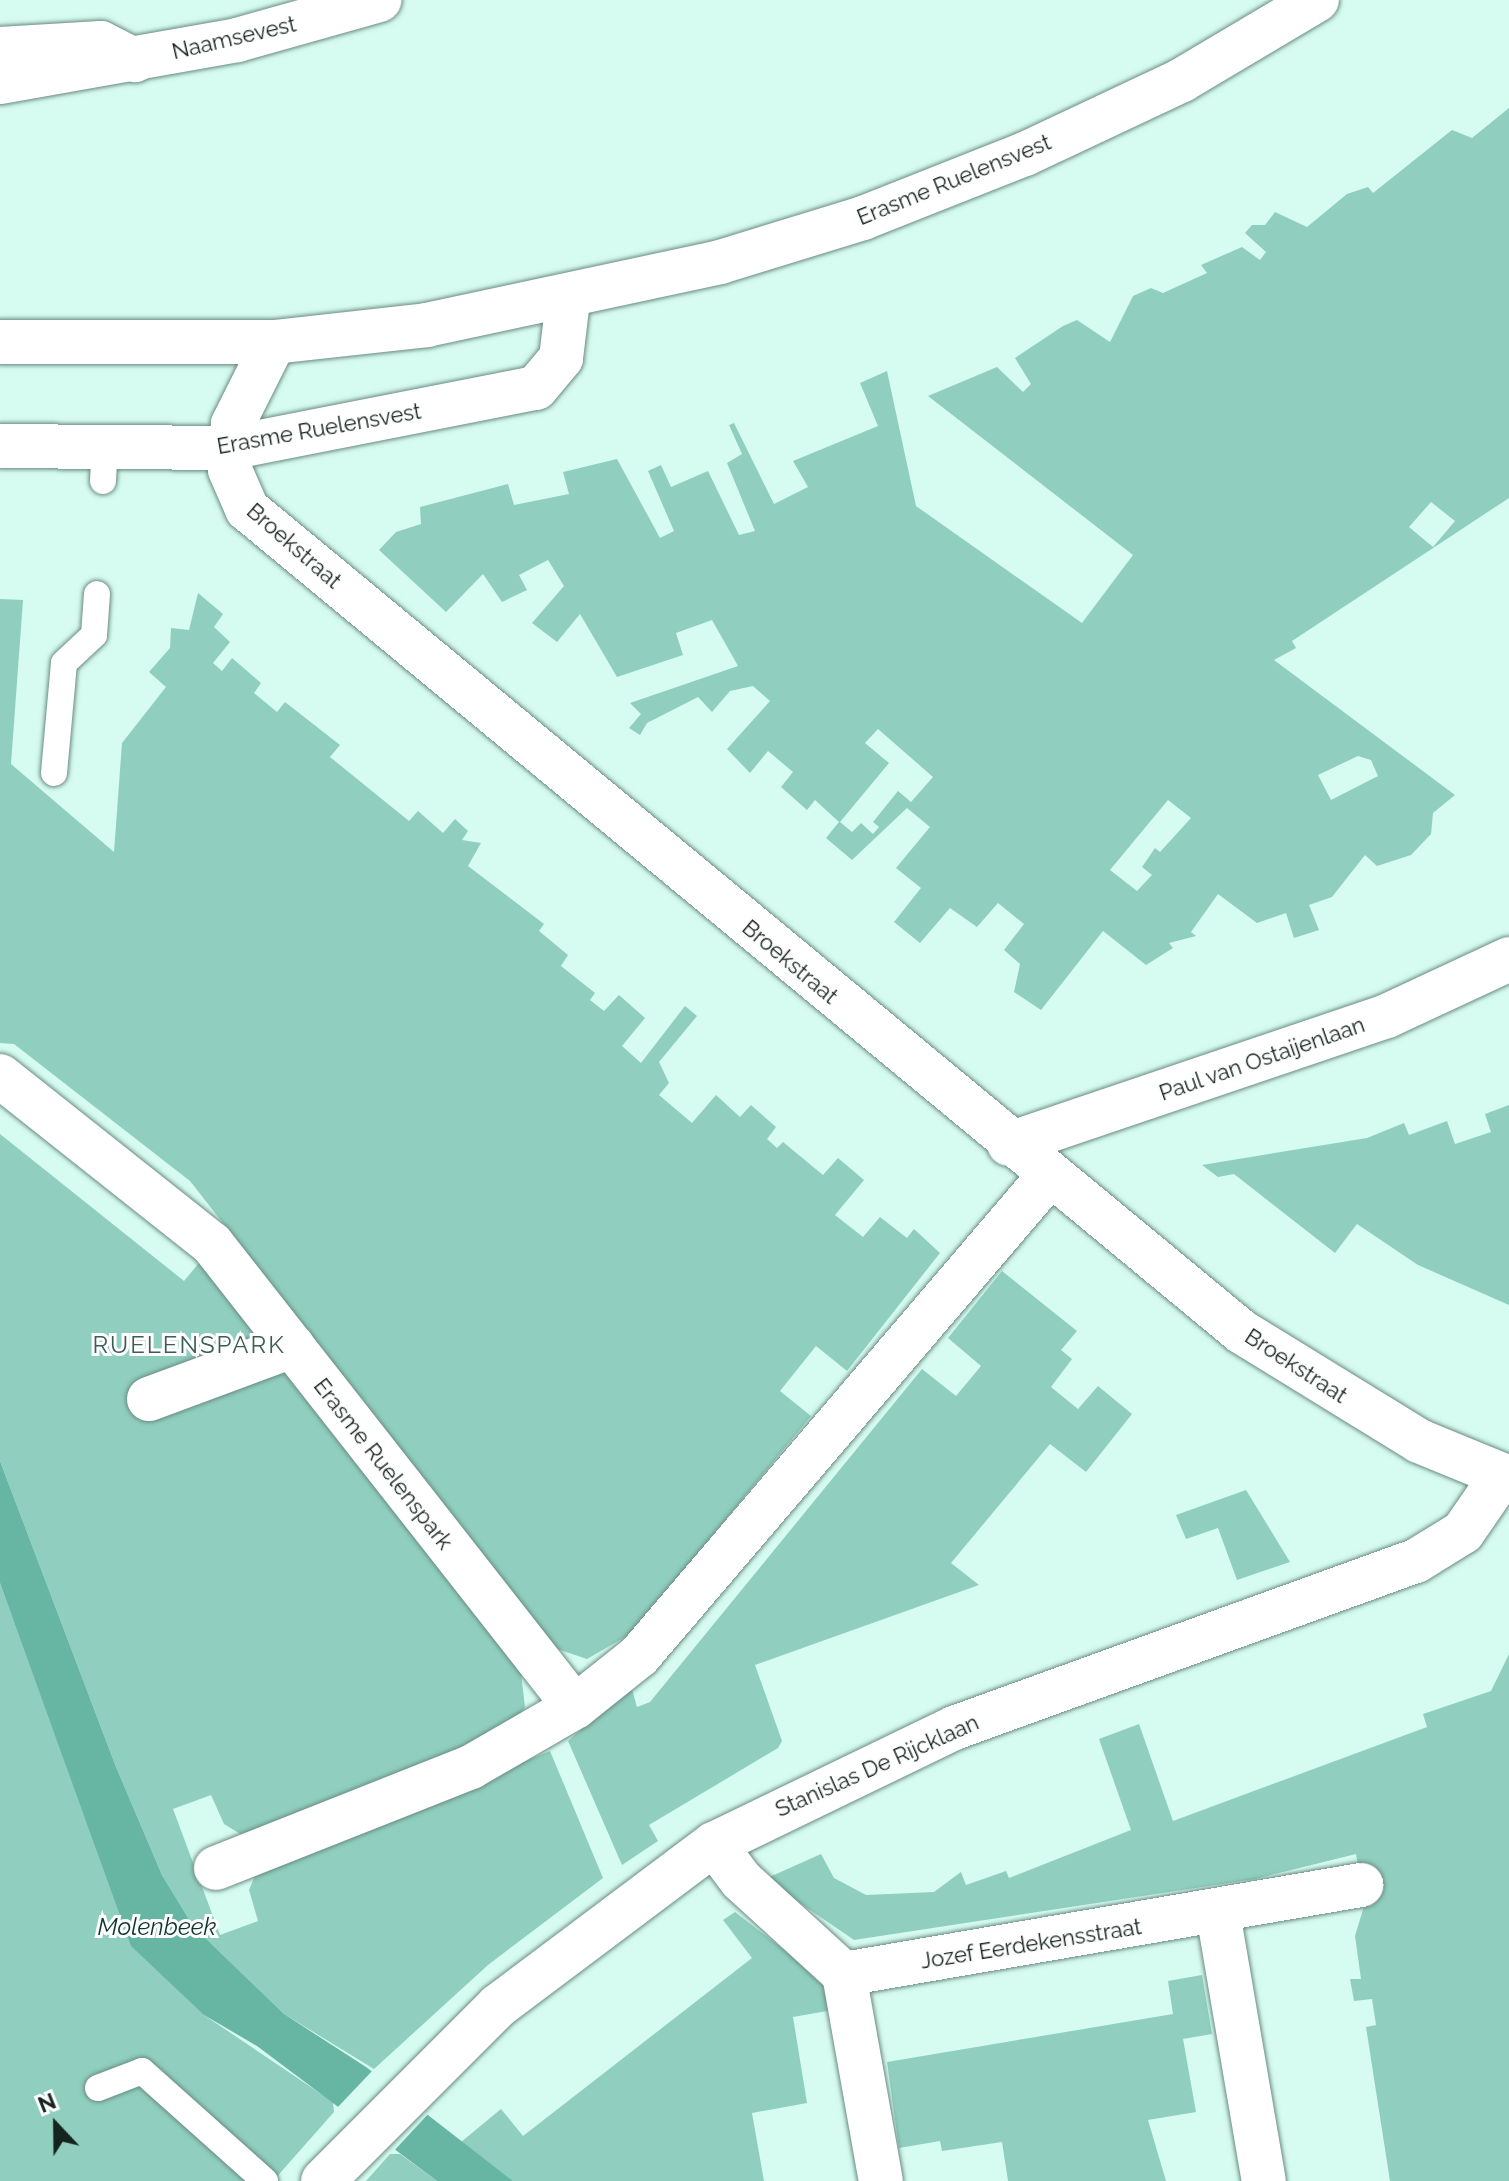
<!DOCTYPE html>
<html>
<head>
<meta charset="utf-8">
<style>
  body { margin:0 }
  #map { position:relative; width:1509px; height:2181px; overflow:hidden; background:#d6fbf0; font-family:Raleway,sans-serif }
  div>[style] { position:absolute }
  .green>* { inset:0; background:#90cfbf }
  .water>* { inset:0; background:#67b6a3 }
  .pier>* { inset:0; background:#d6fbf0 }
  .roads { filter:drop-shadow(0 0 2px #6a8b82) drop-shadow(0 0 2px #6a8b82) }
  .lane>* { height:26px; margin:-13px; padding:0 13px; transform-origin:13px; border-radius:13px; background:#fff }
  .street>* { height:44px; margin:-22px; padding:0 22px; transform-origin:22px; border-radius:22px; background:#fff }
  .secondary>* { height:44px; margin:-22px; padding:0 22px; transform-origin:22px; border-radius:22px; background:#fff }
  span { translate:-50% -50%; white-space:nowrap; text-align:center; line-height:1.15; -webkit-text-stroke:6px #fefefe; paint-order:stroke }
  .street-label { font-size:22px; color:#162420 }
  .neighbourhood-label { font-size:24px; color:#3c5d54; letter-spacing:2px }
  .water-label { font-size:24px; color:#0f352d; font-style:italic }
  .north { position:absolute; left:16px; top:2085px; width:80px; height:80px; -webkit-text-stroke:6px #fefefe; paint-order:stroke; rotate:338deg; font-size:22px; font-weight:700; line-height:32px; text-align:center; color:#162420 }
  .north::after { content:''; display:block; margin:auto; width:28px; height:36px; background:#162420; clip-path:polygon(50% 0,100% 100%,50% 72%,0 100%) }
</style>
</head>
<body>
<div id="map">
  <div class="green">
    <div style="clip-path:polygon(evenodd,1509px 108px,1509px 498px,1292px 641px,1296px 648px,1274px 660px,1455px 795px,1433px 813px,1431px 834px,1411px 855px,1377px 866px,1365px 855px,1332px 897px,1309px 905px,1319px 930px,1294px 938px,1286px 913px,1257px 923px,1218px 894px,1191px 932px,1196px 936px,1169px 943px,1173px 948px,1146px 965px,1103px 931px,1041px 1010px,1014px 992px,1020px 964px,1004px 950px,1024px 924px,998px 903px,977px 927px,950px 908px,920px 943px,894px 922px,921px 888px,896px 868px,930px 827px,907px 808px,852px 860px,826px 838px,839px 822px,815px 800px,807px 810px,781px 787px,793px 772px,768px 751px,750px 773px,727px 749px,770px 701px,753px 686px,730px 691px,712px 712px,698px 697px,647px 723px,640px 735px,629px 728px,641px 714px,630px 703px,738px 666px,712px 620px,676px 633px,683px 655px,617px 677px,580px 614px,557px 642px,532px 623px,564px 586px,548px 560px,519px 575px,527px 590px,502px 602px,483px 574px,446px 612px,379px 550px,396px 532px,421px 524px,420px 507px,508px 484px,514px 505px,569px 494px,563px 472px,617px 459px,660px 538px,674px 531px,648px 471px,661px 465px,671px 487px,708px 471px,739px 535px,755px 531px,727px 463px,742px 454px,729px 425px,734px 423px,774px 504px,808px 487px,793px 461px,878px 426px,860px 383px,887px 371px,916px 506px,1082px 623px,1133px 555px,928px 396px,997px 367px,1023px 392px,1031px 384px,1015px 358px,1063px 326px,1077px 320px,1110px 342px,1133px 296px,1151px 288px,1163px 293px,1207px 273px,1201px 265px,1242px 247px,1260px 260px,1266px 252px,1245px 233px,1252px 225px,1265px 225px,1275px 212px,1307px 227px,1347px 194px,1368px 187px,1373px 193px,1452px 130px,1472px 138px,1509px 108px,1431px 502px,1455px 521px,1433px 547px,1409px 527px,1431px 502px,1509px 108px,878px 729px,933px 777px,911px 802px,898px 791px,873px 822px,879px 827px,873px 834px,861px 823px,852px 832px,840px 822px,889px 763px,865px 743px,878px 729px,1509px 108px,1358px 756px,1371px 760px,1378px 776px,1331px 800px,1318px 775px,1358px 756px,1509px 108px,1168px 800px,1191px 818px,1160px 852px,1155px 848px,1142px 867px,1152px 875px,1137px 891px,1110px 870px,1168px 800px)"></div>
    <div style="clip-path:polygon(198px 593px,223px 614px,214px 627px,230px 642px,213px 663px,222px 671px,232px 658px,261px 683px,254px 693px,277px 712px,285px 702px,340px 745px,330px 757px,409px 821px,418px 811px,443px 833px,455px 819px,468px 831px,462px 840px,481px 843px,468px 866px,544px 924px,539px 931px,568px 955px,561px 966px,595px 993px,590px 1000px,604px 1011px,619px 995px,645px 1018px,622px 1046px,641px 1063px,685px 1006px,697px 1016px,659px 1062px,669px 1083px,659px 1095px,692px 1123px,716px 1095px,740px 1117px,751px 1105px,776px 1127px,767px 1139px,777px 1148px,783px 1142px,823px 1175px,838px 1158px,864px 1180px,835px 1215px,863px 1237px,880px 1217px,907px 1238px,914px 1229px,940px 1253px,847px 1371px,816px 1346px,780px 1391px,811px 1416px,632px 1633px,587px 1659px,557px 1649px,190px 1181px,14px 1044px,0 1043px,0 599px,23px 600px,11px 764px,114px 852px,122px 743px,166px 687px,149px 672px,170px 648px,171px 628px,189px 630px)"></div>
    <div style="clip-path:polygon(1509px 1105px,1509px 1305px,1418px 1265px,1357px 1224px,1335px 1253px,1234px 1174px,1218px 1177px,1202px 1165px,1367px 1138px,1404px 1123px,1409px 1135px,1447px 1121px,1455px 1144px,1491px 1132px,1485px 1114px)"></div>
    <div style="clip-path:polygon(0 1134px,184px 1281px,208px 1252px,521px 1674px,525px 1707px,510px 1732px,242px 1835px,224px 1824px,211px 1795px,173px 1809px,220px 1935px,258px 1921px,249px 1890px,257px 1871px,550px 1751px,603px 1878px,488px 1965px,374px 2069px,284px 2014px,193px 1926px,162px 1875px,116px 1767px,0 1461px)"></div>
    <div style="clip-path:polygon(1002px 1271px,1077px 1331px,1061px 1350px,1072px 1359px,1051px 1387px,1078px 1409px,1098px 1386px,1132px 1414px,1086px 1472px,1050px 1444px,951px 1563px,979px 1585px,755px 1665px,782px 1741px,778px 1748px,649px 1825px,658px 1841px,622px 1865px,568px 1741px,631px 1686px,637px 1707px,650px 1702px,922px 1369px,956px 1396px,981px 1366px,948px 1338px)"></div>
    <div style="clip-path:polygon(1246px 1490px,1290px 1562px,1237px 1580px,1218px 1528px,1186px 1539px,1176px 1515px)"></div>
    <div style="clip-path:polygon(0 1583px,75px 1788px,204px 2015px,333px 2102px,334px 2112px,273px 2181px,0 2181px)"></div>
    <div style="clip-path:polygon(1509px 1654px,1509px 2181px,1390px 2181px,1366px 2027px,1376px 2025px,1372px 1999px,1354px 2001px,1350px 1979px,1361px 1979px,1355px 1936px,1371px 1883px,1360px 1877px,1356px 1854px,1255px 1879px,854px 1940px,765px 1879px,821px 1854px,834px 1878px,866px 1895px,934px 1892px,961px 1872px,966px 1885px,1006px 1871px,1009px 1878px,1131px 1830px,1099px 1739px,1139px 1724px,1173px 1821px,1427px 1727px,1423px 1714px,1491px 1691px)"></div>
    <div style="clip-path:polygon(735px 1912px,827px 1983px,833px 2010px,793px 2017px,807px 2103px,752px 2113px,764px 2181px,513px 2181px,461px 2142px,501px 2109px,523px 2136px,752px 1958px,723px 1920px)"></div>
    <div style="clip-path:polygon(1202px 1975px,1212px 2034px,1183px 2039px,1196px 2112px,1148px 2120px,1166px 2181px,1008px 2181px,1002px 2142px,942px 2151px,940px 2141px,899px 2148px,887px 2062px,1173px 2014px,1168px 1981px)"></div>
    <div style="clip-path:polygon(390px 2154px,400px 2154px,437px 2181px,366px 2181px)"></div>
  </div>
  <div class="water">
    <div style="clip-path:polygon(0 1461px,116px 1767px,162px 1875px,193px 1926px,284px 2014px,366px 2067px,513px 2181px,437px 2181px,257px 2046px,204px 2015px,131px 1946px,0 1583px)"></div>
  </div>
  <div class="pier">
    <div style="clip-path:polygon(374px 2069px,430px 2112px,392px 2153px,336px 2109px)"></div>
  </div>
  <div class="roads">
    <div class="lane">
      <div style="left:103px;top:481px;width:33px;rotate:-87deg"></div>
      <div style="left:54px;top:773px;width:110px;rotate:-84.8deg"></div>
      <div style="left:64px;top:663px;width:41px;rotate:-43deg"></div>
      <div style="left:94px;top:635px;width:41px;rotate:-85.8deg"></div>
      <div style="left:98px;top:2088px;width:47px;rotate:-21.1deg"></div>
      <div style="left:142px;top:2071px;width:165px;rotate:41.8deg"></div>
    </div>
    <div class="street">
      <div style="left:0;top:49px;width:101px;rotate:-3.4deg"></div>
      <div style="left:101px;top:43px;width:38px;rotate:27deg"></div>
      <div style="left:274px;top:342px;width:92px;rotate:116.6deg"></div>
      <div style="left:233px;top:424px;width:46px;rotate:93.7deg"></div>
      <div style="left:230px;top:470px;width:43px;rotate:66.4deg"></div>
      <div style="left:247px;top:509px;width:1291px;rotate:39.6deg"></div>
      <div style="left:1242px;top:1332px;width:208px;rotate:31.6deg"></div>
      <div style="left:1419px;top:1441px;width:97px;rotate:22.3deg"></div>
      <div style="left:0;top:446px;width:229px;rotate:0.5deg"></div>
      <div style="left:229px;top:448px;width:313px;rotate:-11.1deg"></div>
      <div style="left:536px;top:388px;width:39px;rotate:-50deg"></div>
      <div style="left:561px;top:358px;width:58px;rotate:-83.1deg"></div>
      <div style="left:0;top:1076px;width:270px;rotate:38.4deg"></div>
      <div style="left:212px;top:1244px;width:588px;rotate:51.9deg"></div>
      <div style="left:575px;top:1707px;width:82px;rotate:-38.6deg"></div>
      <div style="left:639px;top:1656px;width:631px;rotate:-49.5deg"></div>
      <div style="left:1009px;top:1144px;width:399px;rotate:-18.7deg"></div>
      <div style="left:1387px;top:1016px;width:135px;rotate:-25deg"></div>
      <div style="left:149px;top:1399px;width:153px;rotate:-20.3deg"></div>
      <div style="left:714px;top:1844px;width:45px;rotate:53.1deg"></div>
      <div style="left:741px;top:1880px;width:139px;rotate:42.4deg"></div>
      <div style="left:844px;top:1974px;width:210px;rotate:79.9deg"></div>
      <div style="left:216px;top:1868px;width:274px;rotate:-21.6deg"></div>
      <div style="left:471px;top:1767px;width:120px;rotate:-30deg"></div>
      <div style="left:1218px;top:1913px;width:272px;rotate:80.3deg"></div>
      <div style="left:844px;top:1974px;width:525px;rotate:-9.77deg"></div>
      <div style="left:323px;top:2181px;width:247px;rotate:-45deg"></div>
      <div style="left:498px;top:2006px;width:270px;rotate:-36.9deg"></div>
      <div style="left:714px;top:1844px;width:267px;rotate:-25.8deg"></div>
      <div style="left:954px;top:1728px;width:491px;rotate:-19.9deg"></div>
      <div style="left:1416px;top:1561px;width:55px;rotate:-31.7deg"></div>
      <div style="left:1463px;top:1532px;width:67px;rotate:-55.4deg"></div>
    </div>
    <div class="secondary">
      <div style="left:0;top:82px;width:241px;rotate:-10deg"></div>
      <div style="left:237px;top:40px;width:148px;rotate:-15.7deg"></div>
      <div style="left:0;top:342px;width:274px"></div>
      <div style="left:274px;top:342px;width:154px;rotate:-6.3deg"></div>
      <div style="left:427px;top:325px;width:300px;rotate:-12.1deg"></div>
      <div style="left:720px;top:262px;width:150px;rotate:-17.1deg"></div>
      <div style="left:863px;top:218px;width:174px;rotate:-21.6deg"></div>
      <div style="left:1025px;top:154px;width:174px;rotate:-25.2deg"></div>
      <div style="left:1182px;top:80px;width:157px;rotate:-30.7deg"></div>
    </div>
  </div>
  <div class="street-label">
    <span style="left:234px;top:38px;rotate:-13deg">Naamsevest</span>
    <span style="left:954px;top:180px;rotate:-22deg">Erasme Ruelensvest</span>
    <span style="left:319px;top:429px;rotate:-10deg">Erasme Ruelensvest</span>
    <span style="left:294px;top:546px;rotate:41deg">Broekstraat</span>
    <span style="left:790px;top:962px;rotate:40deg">Broekstraat</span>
    <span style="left:1262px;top:1059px;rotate:-19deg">Paul van Ostaijenlaan</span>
    <span style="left:1296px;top:1366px;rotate:33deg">Broekstraat</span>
    <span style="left:383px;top:1464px;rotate:52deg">Erasme Ruelenspark</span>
    <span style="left:877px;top:1766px;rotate:-24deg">Stanislas De Rijcklaan</span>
    <span style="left:1031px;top:1944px;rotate:-9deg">Jozef Eerdekensstraat</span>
  </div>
  <div class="neighbourhood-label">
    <span style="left:189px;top:1345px">RUELENSPARK</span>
  </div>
  <div class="water-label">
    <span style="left:157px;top:1927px">Molenbeek</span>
  </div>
  <div class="north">N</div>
</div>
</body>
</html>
